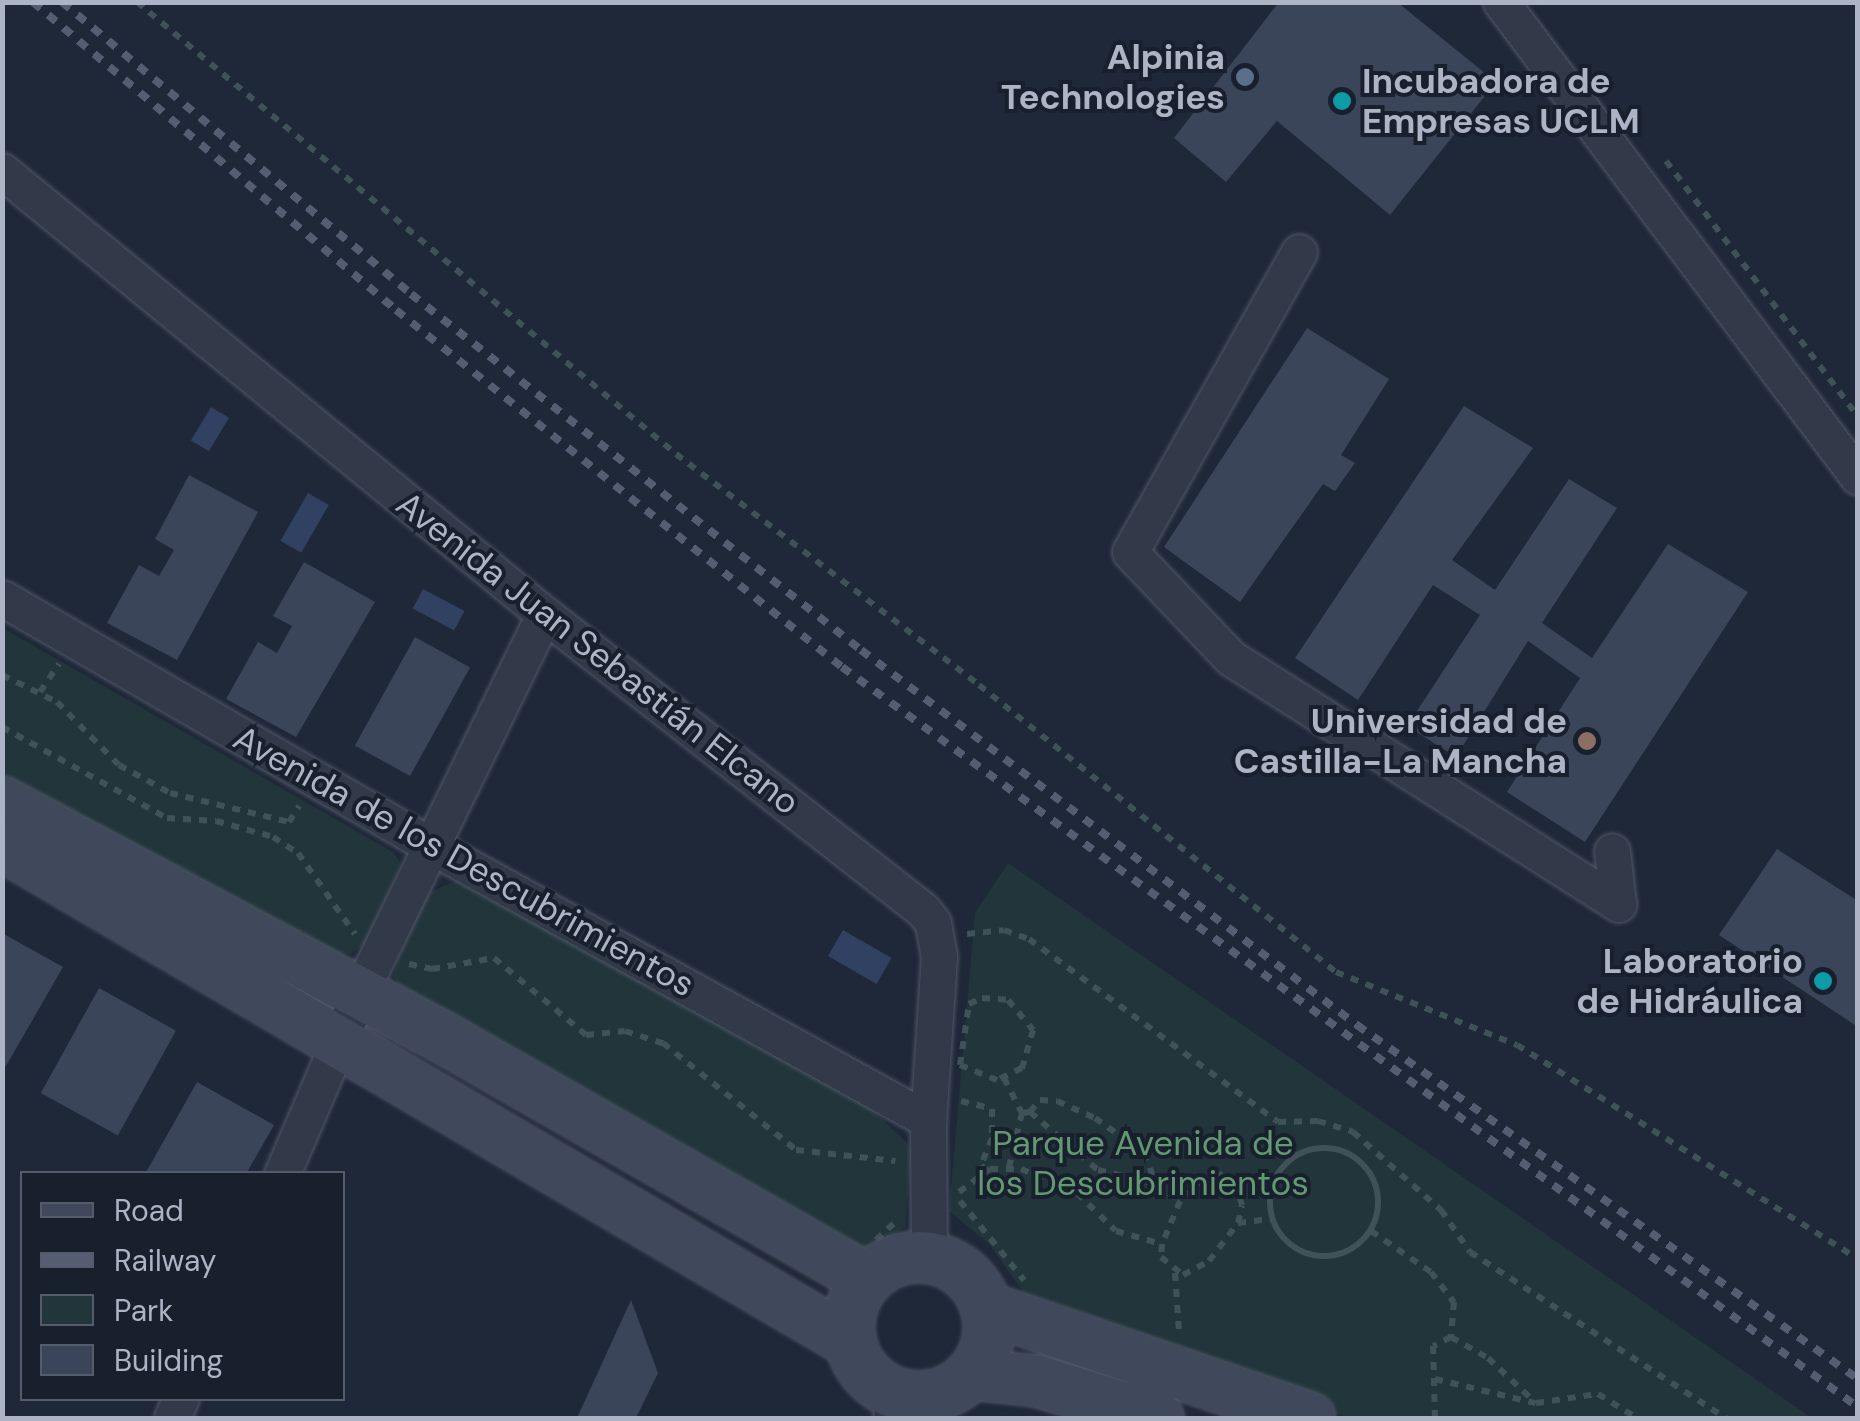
<!DOCTYPE html>
<html>
<head>
<meta charset="utf-8">
<style>
  body { margin:0 }
  #map { position:relative; width:1860px; height:1421px; overflow:hidden; background:#1f2839; font-family:"DM Sans",sans-serif }
  div>[style] { position:absolute }
  .green>* { inset:0; background:#21353a }
  .water>* { inset:0; background:#314161; transform-origin:0 0 }
  .building>* { inset:0; background:#3b4559; transform-origin:0 0 }
  .path>* { height:6px; margin-top:-3px; transform-origin:0; background:repeating-linear-gradient(90deg,#3e5257 0 8px,transparent 0 16px) }
  .path>.ring { margin:-3px; padding:0; box-sizing:content-box; background:none; border:6px solid #3e5257; border-radius:50% }
  .roads { filter:drop-shadow(0 0 2px #505767) drop-shadow(0 0 2px #505767) }
  .street>* { height:35px; margin:-17.5px; padding:0 17.5px; transform-origin:17.5px; border-radius:17.5px; background:#323a49 }
  .secondary>* { height:50px; margin:-25px; padding:0 25px; transform-origin:25px; border-radius:25px; background:#40485c }
  .secondary>.ring { margin:-25px; padding:0; box-sizing:content-box; background:none; border:50px solid #40485c; border-radius:50% }
  .rail>* { height:8px; margin-top:-4px; transform-origin:0; background:repeating-linear-gradient(90deg,#545d71 0 10px,transparent 0 20px) }
  .dots>* { width:28px; height:28px; translate:-50% -50%; box-sizing:border-box; border:5px solid #181f2d; border-radius:50% }
  span { translate:-50% -50%; white-space:nowrap; text-align:center; line-height:1.15; -webkit-text-stroke:8px #181f2d; paint-order:stroke }
  .poi-label { font-size:35px; color:#adb4c6; font-weight:700 }
  .right { translate:-100% -50%; text-align:right }
  .left { translate:0 -50%; text-align:left }
  .street-label { font-size:35px; color:#adb4c6 }
  .park-label { font-size:35px; color:#639873 }
  .frame { position:absolute; inset:0; border:5px solid #adb4c6; pointer-events:none }
  .legend { position:absolute; left:20px; top:1171px; width:325px; height:230px; box-sizing:border-box; background:#181f2d; border:2px solid #545b6a; margin:0; padding:12px 18px; list-style:none; font-size:30px; color:#adb4c6 }
  .legend li { display:flex; align-items:center; gap:20px; height:50px }
  .legend b { width:50px; border:2px solid #545b6a }
</style>
</head>
<body>
<div id="map">
  <div class="green">
    <div style="clip-path:polygon(3px 628px,393px 852px,401px 864px,366px 943px,351px 954px,328px 956px,3px 775px)"></div>
    <div style="clip-path:polygon(1008px 863px,1812px 1418px,1348px 1418px,1168px 1348px,1035px 1309px,990px 1245px,949px 1211px,975px 913px)"></div>
    <div style="clip-path:polygon(458px 880px,870px 1107px,912px 1148px,905px 1227px,862px 1257px,410px 1003px,393px 976px,398px 959px,425px 894px)"></div>
  </div>
  <div class="water">
    <div style="left:211px;top:407px;width:21px;height:39px;rotate:31deg"></div>
    <div style="left:308px;top:493px;width:24px;height:55px;rotate:30deg"></div>
    <div style="left:423px;top:589px;width:47px;height:22px;rotate:28deg"></div>
    <div style="left:843px;top:930px;width:56px;height:30px;rotate:30deg"></div>
  </div>
  <div class="building">
    <div style="clip-path:polygon(1279px 2px,1397px 2px,1496px 82px,1390px 215px,1277px 121px,1226px 182px,1174px 138px)"></div>
    <div style="clip-path:polygon(1307px 328px,1389px 379px,1341px 455px,1355px 463px,1335px 491px,1323px 484px,1240px 602px,1164px 547px)"></div>
    <div style="clip-path:polygon(1464px 406px,1533px 448px,1452px 560px,1495px 590px,1569px 479px,1617px 508px,1542px 623px,1592px 658px,1668px 544px,1748px 592px,1585px 842px,1507px 792px,1580px 678px,1528px 641px,1456px 757px,1407px 726px,1480px 615px,1433px 585px,1358px 700px,1295px 658px)"></div>
    <div style="clip-path:polygon(189px 475px,258px 512px,177px 660px,107px 623px,139px 565px,159px 576px,174px 550px,155px 539px)"></div>
    <div style="clip-path:polygon(304px 562px,375px 602px,296px 737px,226px 699px,258px 642px,277px 653px,292px 626px,273px 616px)"></div>
    <div style="left:415px;top:637px;width:63px;height:124px;rotate:29deg"></div>
    <div style="clip-path:polygon(1777px 849px,1858px 901px,1858px 1027px,1719px 935px)"></div>
    <div style="clip-path:polygon(2px 933px,63px 967px,2px 1073px)"></div>
    <div style="left:99px;top:988px;width:88px;height:120px;rotate:29deg"></div>
    <div style="clip-path:polygon(197px 1082px,274px 1125px,246px 1174px,145px 1174px)"></div>
    <div style="clip-path:polygon(631px 1300px,658px 1373px,636px 1418px,577px 1418px)"></div>
  </div>
  <div class="path">
    <div style="left:137px;top:2px;width:703px;rotate:39.98deg"></div>
    <div style="left:676px;top:454px;width:381px;rotate:37.3deg"></div>
    <div style="left:979px;top:685px;width:458px;rotate:38.8deg"></div>
    <div style="left:1336px;top:972px;width:195px;rotate:22deg"></div>
    <div style="left:1517px;top:1045px;width:403px;rotate:32.1deg"></div>
    <div style="left:1666px;top:161px;width:318px;rotate:53.1deg"></div>
    <div style="left:2px;top:675px;width:61px;rotate:26.1deg"></div>
    <div style="left:57px;top:702px;width:88px;rotate:45.5deg"></div>
    <div style="left:119px;top:765px;width:58px;rotate:28.8deg"></div>
    <div style="left:170px;top:793px;width:122px;rotate:13.7deg"></div>
    <div style="left:289px;top:822px;width:19px;rotate:-58deg"></div>
    <div style="left:40px;top:692px;width:34px;rotate:-56deg"></div>
    <div style="left:2px;top:727px;width:188px;rotate:28.9deg"></div>
    <div style="left:167px;top:818px;width:49px;rotate:3.5deg"></div>
    <div style="left:216px;top:821px;width:59px;rotate:15.7deg"></div>
    <div style="left:273px;top:837px;width:30px;rotate:33deg"></div>
    <div style="left:298px;top:853px;width:99px;rotate:54.9deg"></div>
    <div style="left:967px;top:934px;width:37px;rotate:-6deg"></div>
    <div style="left:1004px;top:930px;width:27px;rotate:20deg"></div>
    <div style="left:1029px;top:939px;width:309px;rotate:36.3deg"></div>
    <div style="left:1278px;top:1122px;width:40px;rotate:-1.4deg"></div>
    <div style="left:1318px;top:1121px;width:37px;rotate:17deg"></div>
    <div style="left:1353px;top:1132px;width:118px;rotate:41.6deg"></div>
    <div style="left:1441px;top:1210px;width:51px;rotate:55.4deg"></div>
    <div style="left:1470px;top:1252px;width:305px;rotate:33deg"></div>
    <div style="left:409px;top:964px;width:24px;rotate:12deg"></div>
    <div style="left:432px;top:969px;width:63px;rotate:-10.1deg"></div>
    <div style="left:494px;top:958px;width:120px;rotate:39.9deg"></div>
    <div style="left:586px;top:1035px;width:39px;rotate:-6deg"></div>
    <div style="left:625px;top:1031px;width:40px;rotate:18deg"></div>
    <div style="left:663px;top:1043px;width:171px;rotate:38.8deg"></div>
    <div style="left:796px;top:1150px;width:100px;rotate:6.3deg"></div>
    <div style="left:982px;top:998px;width:26px;rotate:4deg"></div>
    <div style="left:1008px;top:1000px;width:39px;rotate:50deg"></div>
    <div style="left:1033px;top:1030px;width:40px;rotate:106deg"></div>
    <div style="left:1022px;top:1068px;width:28px;rotate:154deg"></div>
    <div style="left:997px;top:1080px;width:40px;rotate:-158deg"></div>
    <div style="left:960px;top:1065px;width:62px;rotate:-81.6deg"></div>
    <div style="left:969px;top:1004px;width:14px;rotate:-25deg"></div>
    <div style="left:1004px;top:1078px;width:39px;rotate:63deg"></div>
    <div style="left:1022px;top:1113px;width:56px;rotate:103.5deg"></div>
    <div style="left:961px;top:1101px;width:32px;rotate:14deg"></div>
    <div style="left:992px;top:1109px;width:29px;rotate:90deg"></div>
    <div style="left:992px;top:1138px;width:29px;rotate:112deg"></div>
    <div style="left:981px;top:1165px;width:9px;rotate:54deg"></div>
    <div style="left:1030px;top:1112px;width:16px;rotate:-50deg"></div>
    <div style="left:1040px;top:1100px;width:17px;rotate:3deg"></div>
    <div style="left:1057px;top:1101px;width:42px;rotate:24.1deg"></div>
    <div style="left:1095px;top:1118px;width:60px;rotate:35.5deg"></div>
    <div style="left:1144px;top:1153px;width:33px;rotate:69deg"></div>
    <div style="left:1022px;top:1113px;width:8px;rotate:-7deg"></div>
    <div style="left:1030px;top:1112px;width:89px;rotate:40.5deg"></div>
    <div style="left:1098px;top:1170px;width:60px;rotate:13.6deg"></div>
    <div style="left:1156px;top:1184px;width:29px;rotate:35deg"></div>
    <div class="ring" style="left:1270px;top:1148px;width:102px;height:102px"></div>
    <div style="left:959px;top:1192px;width:39px;rotate:-37deg"></div>
    <div style="left:990px;top:1169px;width:31px"></div>
    <div style="left:1021px;top:1169px;width:61px;rotate:23.2deg"></div>
    <div style="left:1077px;top:1193px;width:54px;rotate:44.3deg"></div>
    <div style="left:1116px;top:1231px;width:48px;rotate:15.8deg"></div>
    <div style="left:1162px;top:1244px;width:13px;rotate:94deg"></div>
    <div style="left:1161px;top:1257px;width:28px;rotate:39deg"></div>
    <div style="left:1183px;top:1275px;width:30px;rotate:-28deg"></div>
    <div style="left:1209px;top:1261px;width:48px;rotate:-52.7deg"></div>
    <div style="left:1238px;top:1223px;width:18px;rotate:-77deg"></div>
    <div style="left:1242px;top:1205px;width:24px;rotate:-107deg"></div>
    <div style="left:1235px;top:1182px;width:14px;rotate:-146deg"></div>
    <div style="left:1223px;top:1174px;width:20px;rotate:165deg"></div>
    <div style="left:1204px;top:1179px;width:33px;rotate:137deg"></div>
    <div style="left:1180px;top:1201px;width:47px;rotate:112.7deg"></div>
    <div style="left:960px;top:1201px;width:102px;rotate:51deg"></div>
    <div style="left:1238px;top:1223px;width:35px;rotate:-7deg"></div>
    <div style="left:1371px;top:1231px;width:73px;rotate:34.3deg"></div>
    <div style="left:1431px;top:1272px;width:38px;rotate:53deg"></div>
    <div style="left:1454px;top:1302px;width:35px;rotate:95deg"></div>
    <div style="left:1451px;top:1337px;width:20px;rotate:153deg"></div>
    <div style="left:1433px;top:1346px;width:72px;rotate:88.4deg"></div>
    <div style="left:876px;top:1240px;width:26px;rotate:-43deg"></div>
    <div style="left:1175px;top:1273px;width:58px;rotate:86.1deg"></div>
    <div style="left:1451px;top:1337px;width:43px;rotate:29.6deg"></div>
    <div style="left:1488px;top:1358px;width:66px;rotate:43.2deg"></div>
    <div style="left:1536px;top:1403px;width:63px;rotate:-8.3deg"></div>
    <div style="left:1598px;top:1394px;width:46px;rotate:31.6deg"></div>
    <div style="left:1435px;top:1379px;width:103px;rotate:13.5deg"></div>
  </div>
  <div class="roads">
    <div class="street">
      <div style="left:1501px;top:2px;width:594px;rotate:53.07deg"></div>
      <div style="left:2px;top:171px;width:700px;rotate:39.26deg"></div>
      <div style="left:544px;top:614px;width:481px;rotate:38deg"></div>
      <div style="left:923px;top:910px;width:16px;rotate:52deg"></div>
      <div style="left:933px;top:923px;width:34px;rotate:80deg"></div>
      <div style="left:939px;top:956px;width:164px;rotate:93.8deg"></div>
      <div style="left:928px;top:1120px;width:137px;rotate:89.6deg"></div>
      <div style="left:1299px;top:252px;width:344px;rotate:119.4deg"></div>
      <div style="left:1130px;top:552px;width:146px;rotate:46.4deg"></div>
      <div style="left:1231px;top:658px;width:459px;rotate:32.4deg"></div>
      <div style="left:1618px;top:904px;width:53px;rotate:-96.5deg"></div>
      <div style="left:2px;top:598px;width:496px;rotate:30deg"></div>
      <div style="left:431px;top:846px;width:568px;rotate:28.87deg"></div>
      <div style="left:282px;top:1174px;width:198px;rotate:-66.8deg"></div>
      <div style="left:360px;top:992px;width:420px;rotate:-64deg"></div>
      <div style="left:172px;top:1418px;width:22px;rotate:-66deg"></div>
      <div style="left:891px;top:1418px;width:25px;rotate:-85deg"></div>
      <div style="left:933px;top:1418px;width:22px;rotate:-85deg"></div>
    </div>
    <div class="secondary">
      <div style="left:2px;top:802px;width:493px;rotate:28.1deg"></div>
      <div style="left:437px;top:1034px;width:495px;rotate:29.7deg"></div>
      <div style="left:2px;top:845px;width:983px;rotate:30.37deg"></div>
      <div class="ring" style="left:849px;top:1257px;width:90px;height:90px"></div>
      <div style="left:987px;top:1308px;width:341px;rotate:18.8deg"></div>
      <div style="left:971px;top:1374px;width:66px;rotate:6.1deg"></div>
      <div style="left:1037px;top:1381px;width:127px;rotate:17deg"></div>
    </div>
  </div>
  <div class="rail">
    <div style="left:33px;top:2px;width:476px;rotate:40.3deg"></div>
    <div style="left:396px;top:310px;width:571px;rotate:38.68deg"></div>
    <div style="left:842px;top:667px;width:1257px;rotate:36.07deg"></div>
    <div style="left:62px;top:2px;width:455px;rotate:39.9deg"></div>
    <div style="left:411px;top:294px;width:574px;rotate:38.35deg"></div>
    <div style="left:861px;top:650px;width:622px;rotate:37.09deg"></div>
    <div style="left:1357px;top:1025px;width:613px;rotate:35.24deg"></div>
  </div>
  <div class="dots">
    <div style="left:1245px;top:77px;background:#5c6f8a"></div>
    <div style="left:1342px;top:101px;background:#0f9aa8"></div>
    <div style="left:1587px;top:741px;background:#8d6e63"></div>
    <div style="left:1823px;top:981px;background:#0f9aa8"></div>
  </div>
  <div class="poi-label">
    <span class="right" style="left:1225px;top:77px">Alpinia<br>Technologies</span>
    <span class="left" style="left:1362px;top:101px">Incubadora de<br>Empresas UCLM</span>
    <span class="right" style="left:1567px;top:741px">Universidad de<br>Castilla-La Mancha</span>
    <span class="right" style="left:1803px;top:981px">Laboratorio<br>de Hidráulica</span>
  </div>
  <div class="street-label">
    <span style="left:598px;top:653px;rotate:38deg">Avenida Juan Sebastián Elcano</span>
    <span style="left:464px;top:861px;rotate:29deg">Avenida de los Descubrimientos</span>
  </div>
  <div class="park-label">
    <span style="left:1143px;top:1163px">Parque Avenida de<br>los Descubrimientos</span>
  </div>
  <div class="frame"></div>
  <ul class="legend">
  <li><b style="height:12px;background:#40485c"></b>Road</li>
  <li><b style="height:12px;background:#545d71"></b>Railway</li>
  <li><b style="height:28px;background:#21353a"></b>Park</li>
  <li><b style="height:28px;background:#3b4559"></b>Building</li>
  </ul>
</div>
</body>
</html>
